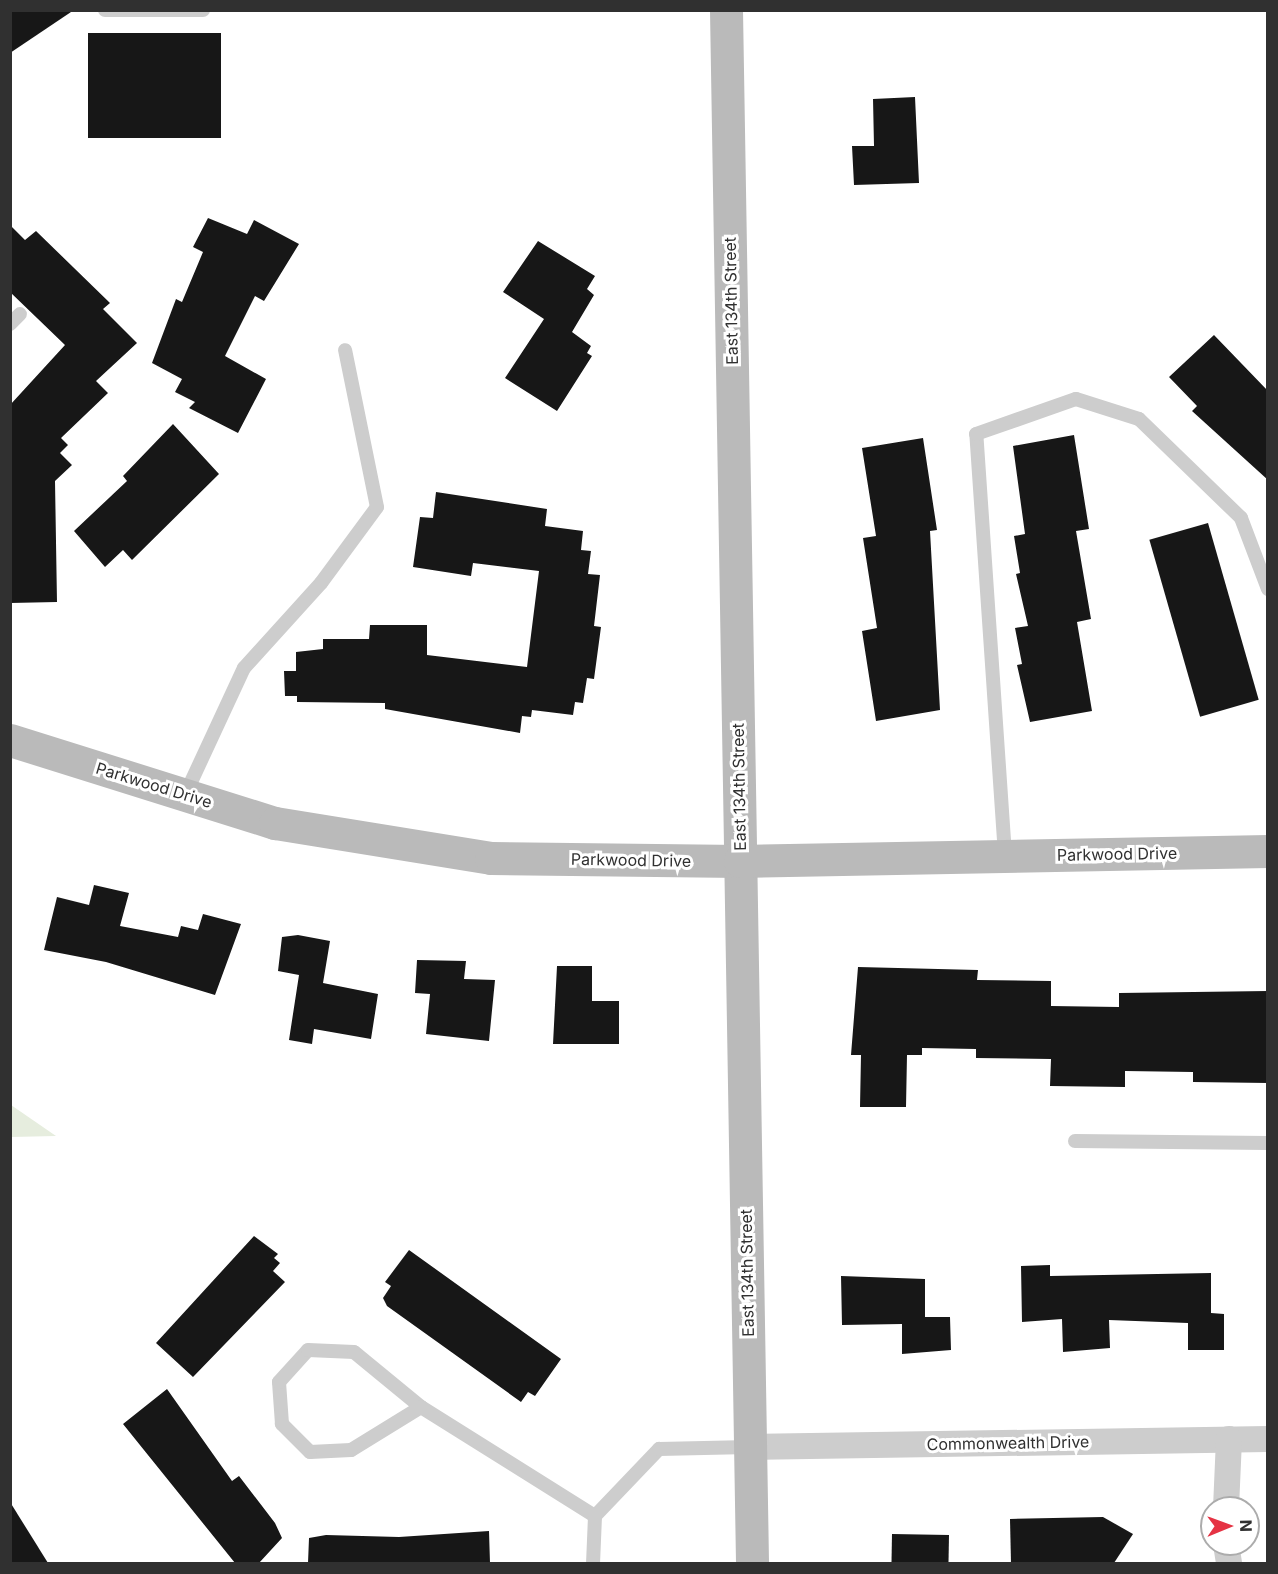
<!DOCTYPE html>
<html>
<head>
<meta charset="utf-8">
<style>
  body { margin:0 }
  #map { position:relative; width:1278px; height:1574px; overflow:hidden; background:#fff; font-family:Inter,sans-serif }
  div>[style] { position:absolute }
  .green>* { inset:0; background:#e6edde }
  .building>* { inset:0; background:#171717; transform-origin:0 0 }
  .lane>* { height:14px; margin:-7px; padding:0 7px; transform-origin:7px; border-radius:7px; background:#cdcdcd }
  .street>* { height:26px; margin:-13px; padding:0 13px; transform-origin:13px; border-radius:13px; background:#cdcdcd }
  .secondary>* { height:33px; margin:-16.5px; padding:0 16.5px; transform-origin:16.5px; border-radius:16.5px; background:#bababa }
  span { translate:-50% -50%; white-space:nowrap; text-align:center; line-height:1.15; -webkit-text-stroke:6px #fff; paint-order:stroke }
  .street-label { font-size:16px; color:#303030 }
  .frame { position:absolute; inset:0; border:12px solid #303030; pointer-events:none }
  .north { position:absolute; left:1200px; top:1496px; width:60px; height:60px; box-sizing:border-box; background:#fff; border:2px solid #acacac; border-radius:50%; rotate:89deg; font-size:16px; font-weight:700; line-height:24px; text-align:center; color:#303030 }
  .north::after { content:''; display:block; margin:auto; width:21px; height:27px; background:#e53344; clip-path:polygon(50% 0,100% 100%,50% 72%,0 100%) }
</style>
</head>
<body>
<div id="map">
  <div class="green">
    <div style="clip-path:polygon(10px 1105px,11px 1105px,56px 1136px,11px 1137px)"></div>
  </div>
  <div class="building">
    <div style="clip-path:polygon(10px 10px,74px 10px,10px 53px)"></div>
    <div style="left:88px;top:33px;width:133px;height:105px"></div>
    <div style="clip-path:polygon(915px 97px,919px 183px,854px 185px,852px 146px,874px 146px,873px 99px)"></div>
    <div style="clip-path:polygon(208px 218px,247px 234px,254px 220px,299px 244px,264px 301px,255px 296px,225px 356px,266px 379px,238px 433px,189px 408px,195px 402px,175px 392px,182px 379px,152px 363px,176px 299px,182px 302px,203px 252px,193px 247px)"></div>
    <div style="clip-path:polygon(10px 225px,25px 240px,36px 231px,110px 303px,103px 309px,137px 343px,96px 381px,108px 393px,61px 438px,68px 445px,60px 453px,72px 465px,55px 481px,57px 602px,10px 603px,10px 405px,65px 345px,10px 292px)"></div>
    <div style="clip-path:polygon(538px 241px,595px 276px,587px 289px,594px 295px,572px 332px,591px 346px,587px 353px,592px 356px,557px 411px,505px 378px,544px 319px,503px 292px)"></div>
    <div style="clip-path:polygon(1214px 335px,1268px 391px,1268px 480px,1192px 411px,1197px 406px,1169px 377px)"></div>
    <div style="clip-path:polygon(173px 424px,219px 474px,132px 560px,123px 550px,105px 567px,74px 531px,127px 481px,123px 476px)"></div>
    <div style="clip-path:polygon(1074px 435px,1089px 529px,1076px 531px,1091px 619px,1077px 622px,1092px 711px,1030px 722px,1017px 665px,1022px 664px,1015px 628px,1028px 626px,1016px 574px,1020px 573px,1014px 536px,1025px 534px,1013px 446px)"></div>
    <div style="clip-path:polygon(923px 438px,937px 530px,930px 531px,940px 710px,876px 721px,862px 631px,877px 628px,863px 538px,876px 536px,862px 448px)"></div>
    <div style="clip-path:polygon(436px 492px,547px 509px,545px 526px,583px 531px,581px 550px,591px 551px,588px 574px,600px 575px,594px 626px,601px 627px,594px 679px,587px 678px,583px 703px,575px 702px,573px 715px,532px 710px,531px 717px,522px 716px,520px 733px,385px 709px,385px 703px,297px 702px,297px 696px,285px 696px,284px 671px,296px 671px,296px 652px,323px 649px,323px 639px,369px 639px,370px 625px,427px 625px,427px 655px,527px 667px,539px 571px,473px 563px,471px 576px,413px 567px,420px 517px,433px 518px)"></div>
    <div style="left:1208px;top:523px;width:184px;height:61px;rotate:74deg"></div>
    <div style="clip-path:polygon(94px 885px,129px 893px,120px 926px,178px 937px,181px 926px,198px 930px,203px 914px,241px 924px,215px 995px,106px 962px,44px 950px,57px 897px,89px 905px)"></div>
    <div style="clip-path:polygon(298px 935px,330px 941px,323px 983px,378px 994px,371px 1039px,314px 1029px,312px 1044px,289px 1040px,299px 975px,278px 971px,282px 937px)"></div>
    <div style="clip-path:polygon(417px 960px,466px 961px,464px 979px,495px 980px,489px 1041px,426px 1034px,430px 994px,415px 993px)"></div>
    <div style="clip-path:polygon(557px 966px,592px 966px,592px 1001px,619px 1001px,619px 1044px,553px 1044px)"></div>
    <div style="clip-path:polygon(858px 967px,978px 970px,977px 980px,1051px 981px,1051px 1006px,1119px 1007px,1119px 993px,1268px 991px,1268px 1083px,1193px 1082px,1193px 1072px,1125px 1071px,1125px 1087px,1050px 1086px,1051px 1059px,976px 1058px,976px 1049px,922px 1048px,922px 1055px,907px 1055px,906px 1107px,860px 1107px,861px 1055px,851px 1055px)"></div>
    <div style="clip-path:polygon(254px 1236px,278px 1254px,274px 1258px,280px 1263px,273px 1271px,285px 1282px,193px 1377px,156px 1343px)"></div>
    <div style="clip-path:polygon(409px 1250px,561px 1359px,535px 1396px,528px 1392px,521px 1402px,387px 1306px,383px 1298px,391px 1286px,385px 1282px)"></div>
    <div style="clip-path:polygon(1050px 1265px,1050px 1276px,1211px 1273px,1211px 1313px,1224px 1314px,1224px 1350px,1188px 1350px,1188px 1323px,1109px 1320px,1110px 1348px,1063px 1352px,1062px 1319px,1022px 1322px,1021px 1266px)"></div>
    <div style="clip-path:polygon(841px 1276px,925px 1279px,925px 1317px,950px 1317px,951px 1350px,902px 1354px,902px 1324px,842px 1325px)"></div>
    <div style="clip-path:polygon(167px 1389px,232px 1481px,239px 1476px,275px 1523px,282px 1538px,259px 1563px,235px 1563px,123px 1424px)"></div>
    <div style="clip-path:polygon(10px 1502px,48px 1563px,10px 1563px)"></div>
    <div style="clip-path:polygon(1103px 1517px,1133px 1534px,1114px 1563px,1011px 1563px,1010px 1519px)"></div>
    <div style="clip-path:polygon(489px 1531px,490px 1563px,308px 1563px,309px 1538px,326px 1535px,399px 1537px)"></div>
    <div style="left:892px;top:1534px;width:57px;height:29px;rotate:1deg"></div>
  </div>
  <div class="lane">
    <div style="left:105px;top:10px;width:98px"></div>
    <div style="left:10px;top:324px;width:14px;rotate:-45deg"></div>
    <div style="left:185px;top:795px;width:140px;rotate:-65.1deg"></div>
    <div style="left:244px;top:668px;width:115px;rotate:-47.8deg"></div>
    <div style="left:321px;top:583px;width:94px;rotate:-53.6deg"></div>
    <div style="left:377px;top:507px;width:160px;rotate:-101.5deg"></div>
    <div style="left:1005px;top:855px;width:422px;rotate:-93.9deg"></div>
    <div style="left:976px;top:434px;width:106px;rotate:-19.3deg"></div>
    <div style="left:1076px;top:399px;width:66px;rotate:17.6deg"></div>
    <div style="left:1139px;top:419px;width:142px;rotate:44.1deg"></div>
    <div style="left:1241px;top:518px;width:76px;rotate:69.2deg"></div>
    <div style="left:1075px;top:1141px;width:193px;rotate:0.6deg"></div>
    <div style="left:421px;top:1407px;width:82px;rotate:148.4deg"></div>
    <div style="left:351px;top:1450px;width:41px;rotate:177.2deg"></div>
    <div style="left:310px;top:1452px;width:40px;rotate:-135deg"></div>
    <div style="left:282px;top:1424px;width:42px;rotate:-94.1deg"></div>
    <div style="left:279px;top:1382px;width:43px;rotate:-47.8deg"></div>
    <div style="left:308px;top:1350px;width:46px;rotate:2.5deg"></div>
    <div style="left:354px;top:1352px;width:87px;rotate:39.4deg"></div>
    <div style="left:421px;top:1407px;width:205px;rotate:32.1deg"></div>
    <div style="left:593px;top:1564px;width:48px;rotate:-87.6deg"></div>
    <div style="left:595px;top:1516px;width:93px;rotate:-46.3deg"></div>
    <div style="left:659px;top:1449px;width:90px;rotate:-1.3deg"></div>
  </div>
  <div class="street">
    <div style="left:749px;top:1447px;width:519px;rotate:-0.88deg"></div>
    <div style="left:1226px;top:1508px;width:69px;rotate:-87.5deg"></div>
    <div style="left:1226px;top:1544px;width:20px;rotate:81deg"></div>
  </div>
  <div class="secondary">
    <div style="left:726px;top:10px;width:1554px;rotate:89.04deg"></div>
    <div style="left:10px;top:740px;width:278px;rotate:17.4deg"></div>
    <div style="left:275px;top:823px;width:219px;rotate:9.2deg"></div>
    <div style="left:491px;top:858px;width:249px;rotate:0.7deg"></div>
    <div style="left:740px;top:861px;width:528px;rotate:-1.09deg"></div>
  </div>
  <div class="street-label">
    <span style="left:731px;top:301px;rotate:-91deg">East 134th Street</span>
    <span style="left:154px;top:785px;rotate:17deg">Parkwood Drive</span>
    <span style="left:739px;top:787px;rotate:-91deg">East 134th Street</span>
    <span style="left:1117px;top:854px;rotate:-1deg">Parkwood Drive</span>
    <span style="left:631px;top:860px;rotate:1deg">Parkwood Drive</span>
    <span style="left:747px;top:1273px;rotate:-91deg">East 134th Street</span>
    <span style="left:1008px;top:1443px;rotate:-1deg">Commonwealth Drive</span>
  </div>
  <div class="frame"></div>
  <div class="north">N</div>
</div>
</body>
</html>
